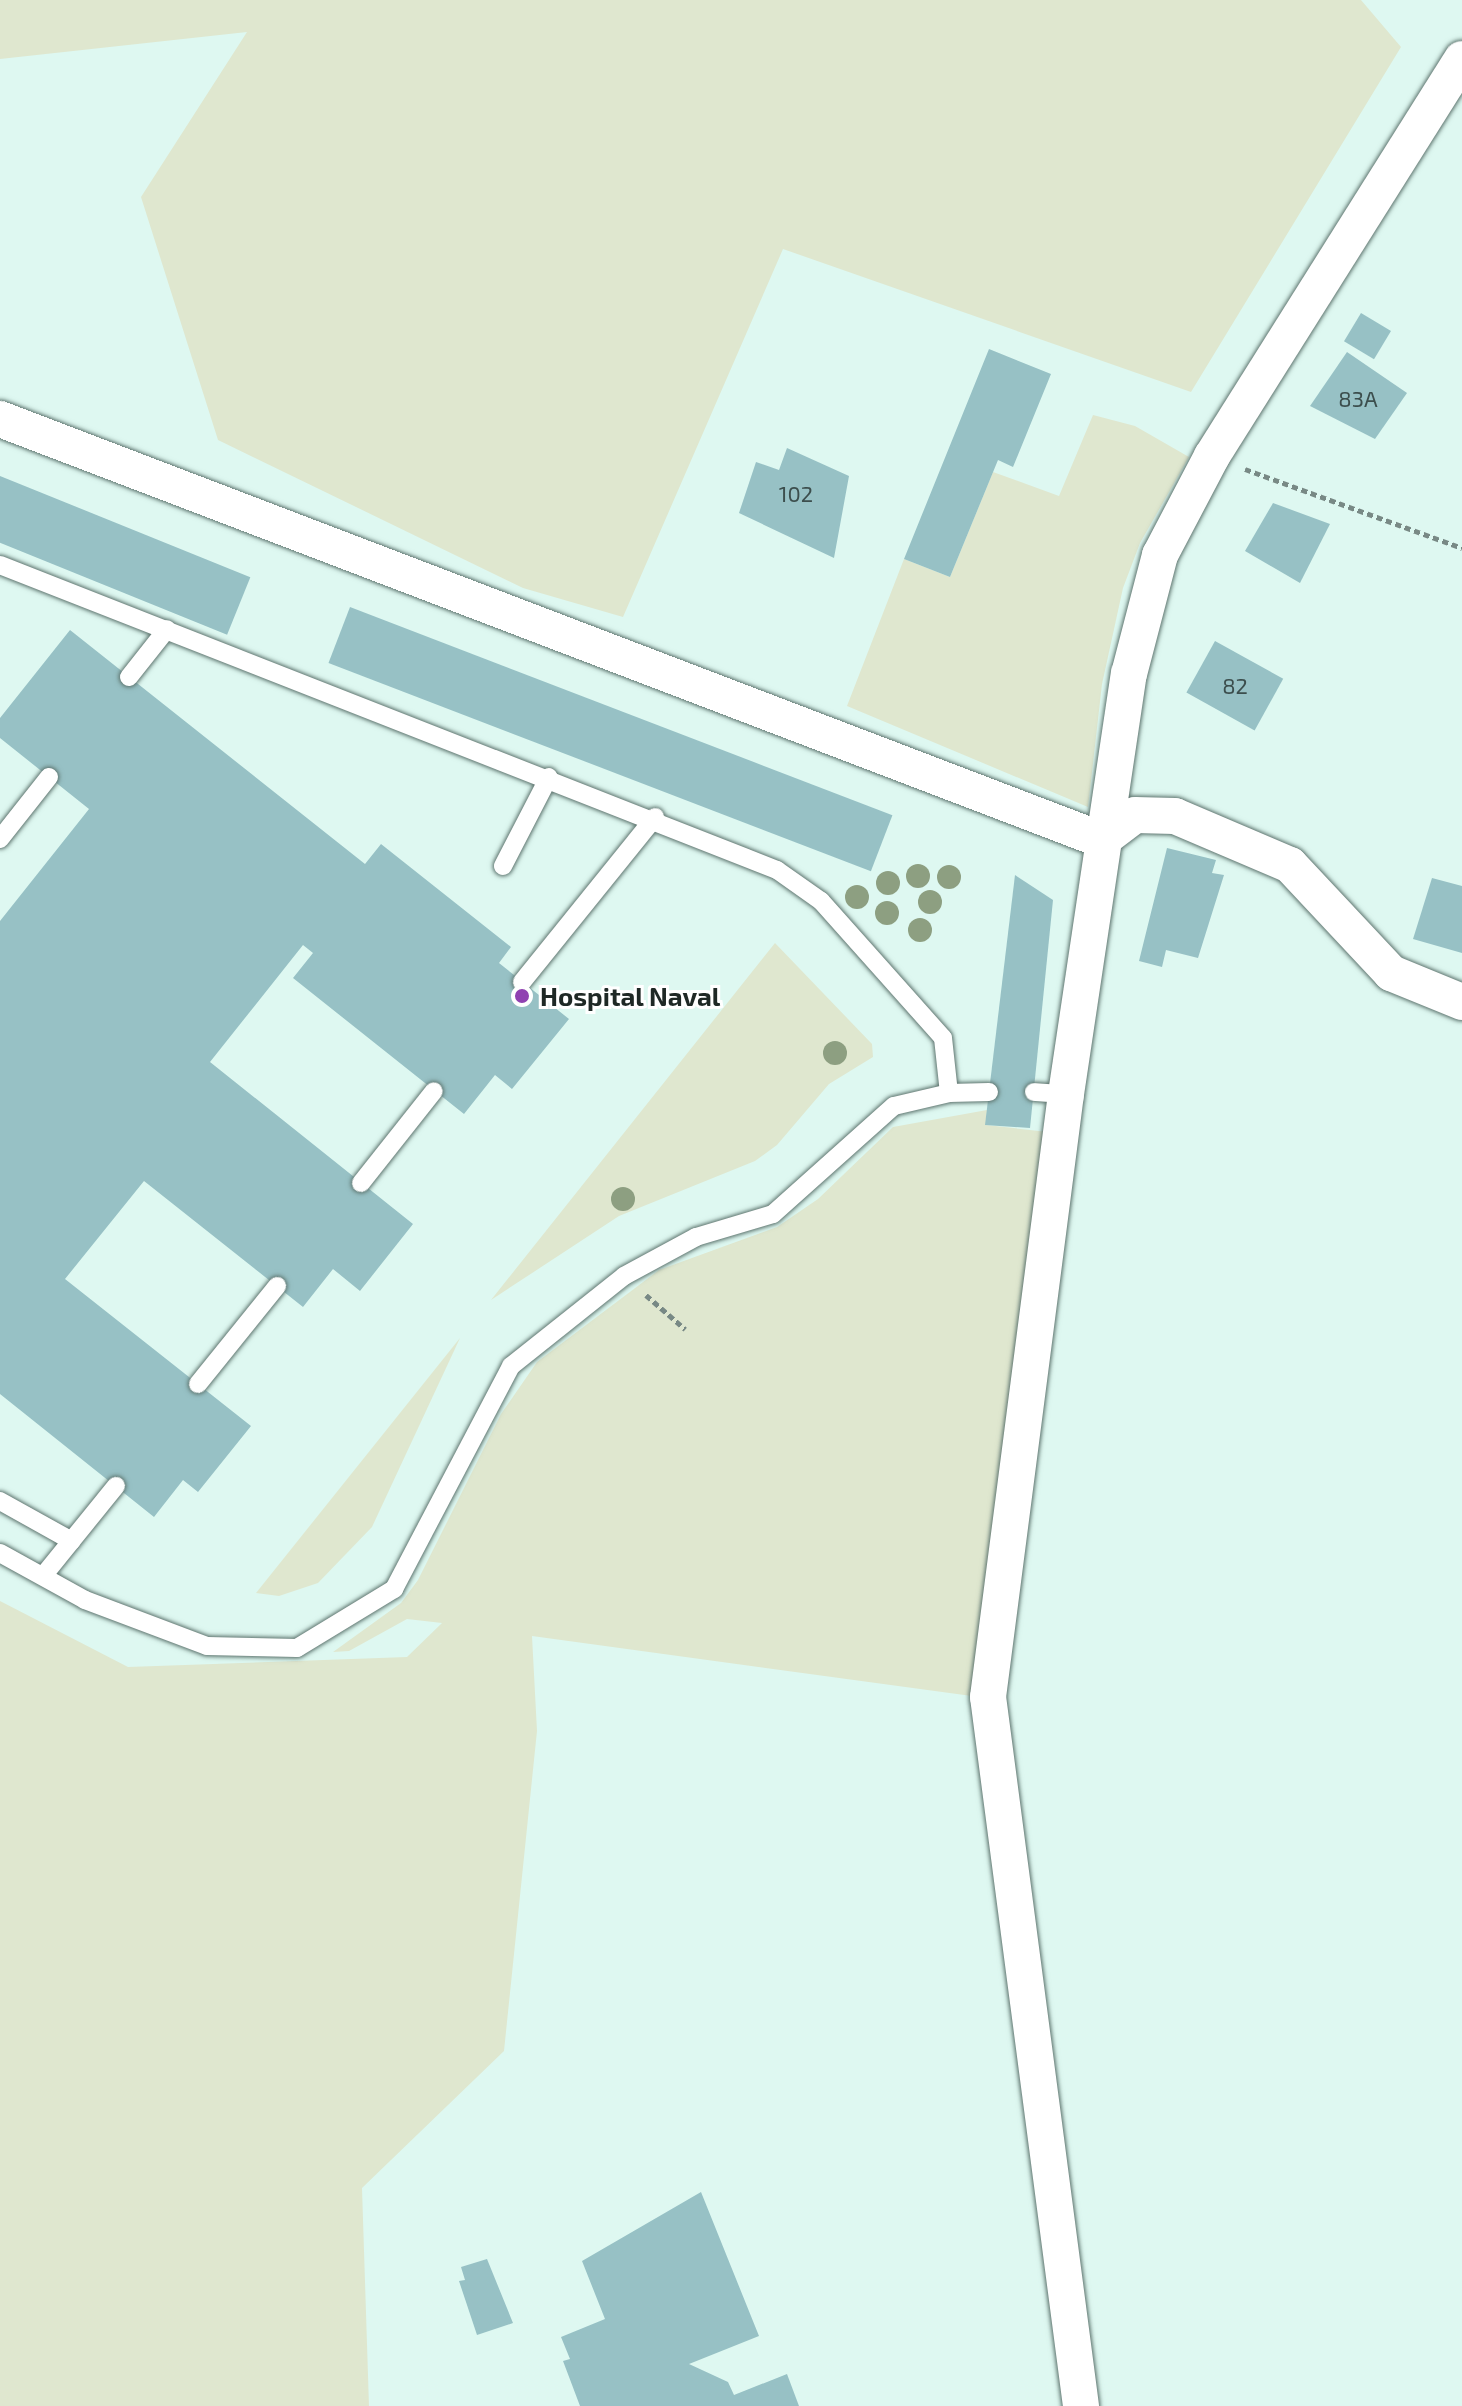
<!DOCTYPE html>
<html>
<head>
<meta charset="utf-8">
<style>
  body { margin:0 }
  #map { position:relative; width:1462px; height:2406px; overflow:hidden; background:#def8f1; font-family:"Exo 2",sans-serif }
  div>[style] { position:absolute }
  .green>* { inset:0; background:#dfe7cf }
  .building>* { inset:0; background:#97c1c5; transform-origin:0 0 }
  .path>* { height:5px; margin-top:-2.5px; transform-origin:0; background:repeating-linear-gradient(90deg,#788985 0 6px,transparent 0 10px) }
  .roads { filter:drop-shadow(0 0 2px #5e756f) drop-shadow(0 0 2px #5e756f) }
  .service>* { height:18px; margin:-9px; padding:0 9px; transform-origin:9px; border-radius:9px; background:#fff }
  .minor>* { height:36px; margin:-18px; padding:0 18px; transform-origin:18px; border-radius:18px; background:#fff }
  .trees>* { width:24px; height:24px; margin:-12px; border-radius:50%; background:#8d9f81 }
  .dots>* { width:22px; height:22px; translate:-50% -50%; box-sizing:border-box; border:4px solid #fff; border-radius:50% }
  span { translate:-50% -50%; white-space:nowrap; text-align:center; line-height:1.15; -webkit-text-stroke:6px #fff; paint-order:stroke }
  .number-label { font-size:22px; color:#3c4e4d }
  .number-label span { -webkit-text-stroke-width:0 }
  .poi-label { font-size:26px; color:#1e2825; font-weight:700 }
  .left { translate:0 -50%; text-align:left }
</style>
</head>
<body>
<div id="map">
  <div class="green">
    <div style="clip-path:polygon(0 0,1361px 0,1401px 47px,1191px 392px,783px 249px,623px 617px,523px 588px,218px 440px,141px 197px,247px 32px,0 59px)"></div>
    <div style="clip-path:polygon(1093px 415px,1135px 426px,1189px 457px,1140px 543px,1123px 588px,1102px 684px,1088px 807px,847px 706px,904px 559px,950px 577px,993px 472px,1059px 496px)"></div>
    <div style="clip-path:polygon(775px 943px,872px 1044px,873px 1057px,829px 1084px,777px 1145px,755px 1161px,619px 1216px,491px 1300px)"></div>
    <div style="clip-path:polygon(987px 1110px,986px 1125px,1048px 1132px,979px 1697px,532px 1636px,537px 1731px,504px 2051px,362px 2188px,369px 2406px,0 2406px,0 1601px,128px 1667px,407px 1657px,442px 1623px,407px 1619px,349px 1651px,333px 1652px,401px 1603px,418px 1580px,501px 1414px,537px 1362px,659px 1270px,777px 1227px,818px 1199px,893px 1127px)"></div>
    <div style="clip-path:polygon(460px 1338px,372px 1527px,318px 1583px,279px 1596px,256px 1593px)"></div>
  </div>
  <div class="building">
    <div style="left:1361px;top:313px;width:35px;height:33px;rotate:31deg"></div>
    <div style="clip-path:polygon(989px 349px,1051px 374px,1013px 467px,998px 460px,950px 577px,904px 559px)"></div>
    <div style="clip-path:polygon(1347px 352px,1407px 393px,1375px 439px,1310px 406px)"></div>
    <div style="clip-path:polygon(787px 448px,849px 476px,834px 558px,739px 513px,756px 462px,779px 470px)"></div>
    <div style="left:0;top:476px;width:270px;height:62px;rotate:22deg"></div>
    <div style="clip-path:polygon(1273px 503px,1330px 524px,1300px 583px,1245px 551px)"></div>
    <div style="left:350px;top:607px;width:581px;height:60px;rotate:21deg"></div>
    <div style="clip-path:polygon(70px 630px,365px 864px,381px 844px,511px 947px,499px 963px,569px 1019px,512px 1089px,495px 1075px,464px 1114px,293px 978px,313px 953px,303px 945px,210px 1062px,413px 1224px,360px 1291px,333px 1269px,303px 1307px,144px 1181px,65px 1279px,251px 1426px,198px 1492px,183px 1480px,154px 1517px,0 1394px,0 921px,89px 809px,0 738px,0 718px)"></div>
    <div style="left:1215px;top:641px;width:78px;height:59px;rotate:29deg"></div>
    <div style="clip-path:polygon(1167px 848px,1216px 860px,1212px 873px,1224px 875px,1198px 958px,1166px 950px,1162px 967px,1139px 961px)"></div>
    <div style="clip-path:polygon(1015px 875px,1053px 900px,1030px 1128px,985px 1125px)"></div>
    <div style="clip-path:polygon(1432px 878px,1462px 886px,1462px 953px,1413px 939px)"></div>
    <div style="clip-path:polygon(701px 2192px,759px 2336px,689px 2364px,728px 2382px,734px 2395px,787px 2374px,799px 2406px,580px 2406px,563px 2361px,570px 2359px,561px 2337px,605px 2319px,582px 2261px)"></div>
    <div style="clip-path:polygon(487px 2259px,513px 2323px,477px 2335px,459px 2281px,465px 2280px,461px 2267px)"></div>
  </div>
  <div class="path">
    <div style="left:1245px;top:469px;width:231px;rotate:20deg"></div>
    <div style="left:646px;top:1295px;width:52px;rotate:41.1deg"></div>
  </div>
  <div class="roads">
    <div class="service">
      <div style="left:0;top:565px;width:835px;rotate:21.43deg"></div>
      <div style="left:777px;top:870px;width:54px;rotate:35.2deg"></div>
      <div style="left:821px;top:901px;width:183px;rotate:48.3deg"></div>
      <div style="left:943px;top:1038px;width:55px;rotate:83.8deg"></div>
      <div style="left:129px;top:677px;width:61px;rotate:-51.6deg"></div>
      <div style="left:0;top:839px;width:79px;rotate:-51.7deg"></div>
      <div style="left:503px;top:866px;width:100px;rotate:-62.7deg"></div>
      <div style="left:522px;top:982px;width:212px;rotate:-51.1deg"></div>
      <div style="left:1034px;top:1092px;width:32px;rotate:4deg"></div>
      <div style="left:361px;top:1183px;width:117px;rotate:-51.6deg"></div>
      <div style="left:198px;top:1384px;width:126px;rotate:-51.1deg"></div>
      <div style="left:0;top:1501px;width:82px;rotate:29.1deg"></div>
      <div style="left:0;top:1553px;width:97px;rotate:28.9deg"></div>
      <div style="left:85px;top:1600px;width:130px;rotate:20.7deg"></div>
      <div style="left:207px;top:1646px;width:90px;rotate:1.3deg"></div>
      <div style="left:297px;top:1648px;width:114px;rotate:-31.3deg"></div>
      <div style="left:394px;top:1589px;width:252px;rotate:-62.3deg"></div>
      <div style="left:511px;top:1366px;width:144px;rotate:-38.5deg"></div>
      <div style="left:624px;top:1276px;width:82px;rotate:-28.4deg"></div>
      <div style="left:696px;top:1237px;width:80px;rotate:-16.6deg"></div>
      <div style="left:773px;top:1214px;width:162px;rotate:-41.8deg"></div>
      <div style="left:894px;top:1106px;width:57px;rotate:-13.3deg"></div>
      <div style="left:949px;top:1093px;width:40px;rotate:-1.4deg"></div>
      <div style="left:43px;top:1576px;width:116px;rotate:-51deg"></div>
    </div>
    <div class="minor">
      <div style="left:0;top:419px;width:1180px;rotate:20.91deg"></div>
      <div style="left:1102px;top:840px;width:41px;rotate:-37.1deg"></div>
      <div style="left:1135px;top:815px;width:40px;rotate:1.4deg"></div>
      <div style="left:1175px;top:816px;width:125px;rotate:23.1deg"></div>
      <div style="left:1290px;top:865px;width:148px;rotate:46.9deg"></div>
      <div style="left:1391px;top:973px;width:77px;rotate:22.2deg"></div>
      <div style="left:1081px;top:2406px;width:715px;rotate:-97.47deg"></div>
      <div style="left:988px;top:1697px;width:608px;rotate:-82.63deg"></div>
      <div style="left:1066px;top:1094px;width:425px;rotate:-81.5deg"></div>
      <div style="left:1129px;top:674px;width:123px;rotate:-75.4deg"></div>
      <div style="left:1160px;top:555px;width:112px;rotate:-62.3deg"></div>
      <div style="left:1212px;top:456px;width:469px;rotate:-57.8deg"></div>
    </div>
  </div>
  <div class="trees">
    <div style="left:918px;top:876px"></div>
    <div style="left:949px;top:877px"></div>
    <div style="left:888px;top:883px"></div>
    <div style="left:857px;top:897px"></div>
    <div style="left:930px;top:902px"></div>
    <div style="left:887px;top:913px"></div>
    <div style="left:920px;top:930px"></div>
    <div style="left:835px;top:1053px"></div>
    <div style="left:623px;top:1199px"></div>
  </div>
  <div class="dots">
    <div style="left:522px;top:996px;background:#9041b1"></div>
  </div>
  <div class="number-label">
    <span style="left:1358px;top:399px">83A</span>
    <span style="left:796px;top:494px">102</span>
    <span style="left:1235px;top:686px">82</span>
  </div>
  <div class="poi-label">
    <span class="left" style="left:540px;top:996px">Hospital Naval</span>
  </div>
</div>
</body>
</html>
